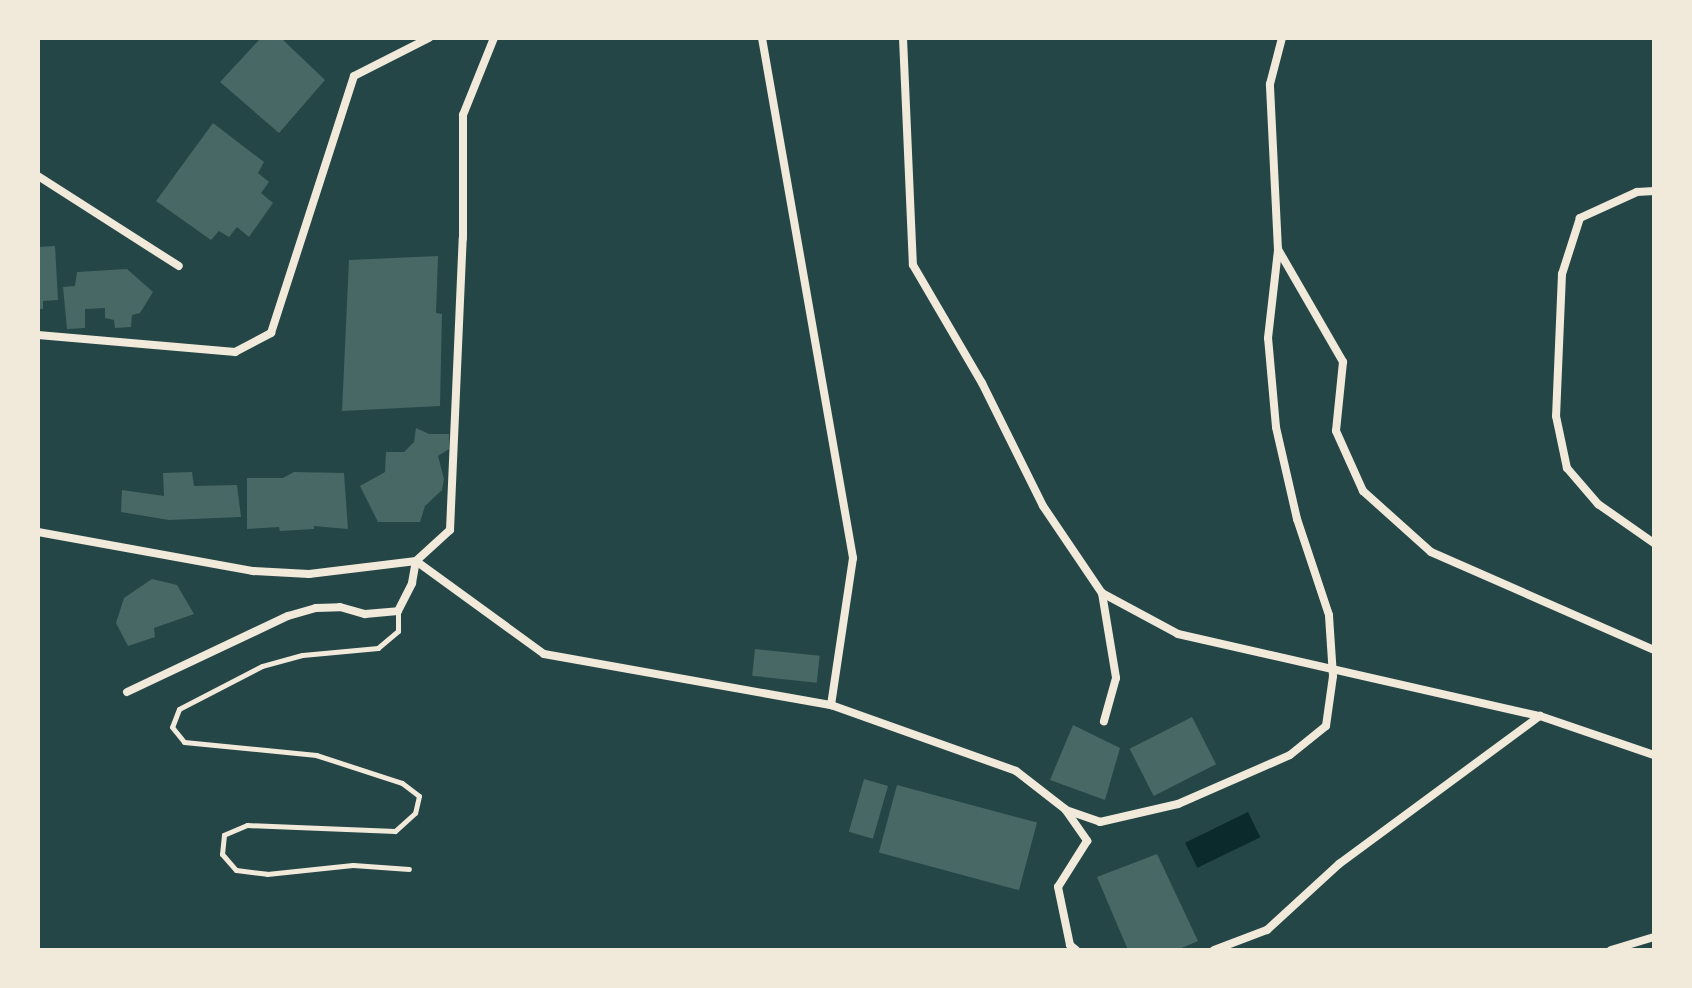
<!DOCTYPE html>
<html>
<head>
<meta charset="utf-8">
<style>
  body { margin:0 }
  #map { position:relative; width:1692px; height:988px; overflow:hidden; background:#0f3d3e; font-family:"PT Sans Narrow",sans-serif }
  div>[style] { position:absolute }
  .green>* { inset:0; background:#244646; transform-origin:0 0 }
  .water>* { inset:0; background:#0a2a2b; transform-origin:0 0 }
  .building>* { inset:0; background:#486865; transform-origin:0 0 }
  .service>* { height:5px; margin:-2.5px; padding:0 2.5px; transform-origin:2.5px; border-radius:2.5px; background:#f1e9da }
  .minor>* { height:8px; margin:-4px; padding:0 4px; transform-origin:4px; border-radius:4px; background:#f1e9da }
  span { translate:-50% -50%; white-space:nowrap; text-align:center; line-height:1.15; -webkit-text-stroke:8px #f1e9da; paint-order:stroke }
  .frame { position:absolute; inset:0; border:40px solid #f1e9da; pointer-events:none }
</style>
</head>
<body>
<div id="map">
  <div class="green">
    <div style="left:38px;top:38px;width:1616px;height:912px"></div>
  </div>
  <div class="water">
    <div style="left:1248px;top:812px;width:28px;height:70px;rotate:64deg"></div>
  </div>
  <div class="building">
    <div style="clip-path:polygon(261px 38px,281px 38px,325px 80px,279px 133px,220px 82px)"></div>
    <div style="clip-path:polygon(213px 123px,264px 162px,258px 173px,269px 182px,261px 193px,273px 203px,249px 237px,237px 227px,229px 237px,219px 231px,211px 240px,156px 201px)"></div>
    <div style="clip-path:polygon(55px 246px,58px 300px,43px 301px,43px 309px,38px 309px,38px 247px)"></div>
    <div style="clip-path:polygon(438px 256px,436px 313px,442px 314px,440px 406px,342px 411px,349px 260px)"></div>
    <div style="clip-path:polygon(127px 269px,153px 292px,140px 313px,132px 315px,131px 327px,115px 328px,114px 320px,105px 318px,105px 308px,85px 309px,85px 328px,67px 329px,63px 287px,75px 286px,77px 272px)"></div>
    <div style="clip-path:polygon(416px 428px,429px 434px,449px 434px,449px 449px,438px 456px,444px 479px,442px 490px,425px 506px,420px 522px,378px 522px,360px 486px,385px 472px,386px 452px,404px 452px,414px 442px)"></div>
    <div style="clip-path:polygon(192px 472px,194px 486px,237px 485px,241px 517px,169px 520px,121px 512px,122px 490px,164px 496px,163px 473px)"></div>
    <div style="clip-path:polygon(294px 472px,344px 473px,348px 529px,314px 526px,314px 529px,280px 531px,279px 527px,247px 529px,247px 478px,283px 478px)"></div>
    <div style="clip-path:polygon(152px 579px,177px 585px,194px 614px,154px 628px,155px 637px,128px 646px,116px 623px,124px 598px)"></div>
    <div style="left:755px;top:649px;width:65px;height:27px;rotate:6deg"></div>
    <div style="left:1192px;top:717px;width:53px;height:70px;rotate:63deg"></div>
    <div style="clip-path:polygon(1073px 725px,1120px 748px,1105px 800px,1050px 780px)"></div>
    <div style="left:864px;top:779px;width:25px;height:55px;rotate:16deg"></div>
    <div style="left:897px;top:785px;width:145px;height:70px;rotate:15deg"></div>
    <div style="clip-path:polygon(1157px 854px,1198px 941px,1177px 950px,1128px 950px,1097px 877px)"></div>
  </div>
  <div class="service">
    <div style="left:398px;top:612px;width:19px;rotate:90deg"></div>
    <div style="left:398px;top:631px;width:26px;rotate:140deg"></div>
    <div style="left:378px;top:648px;width:76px;rotate:174.7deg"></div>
    <div style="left:302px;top:655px;width:41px;rotate:164.6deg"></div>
    <div style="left:262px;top:666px;width:93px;rotate:152.6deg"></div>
    <div style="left:179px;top:709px;width:19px;rotate:111deg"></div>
    <div style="left:172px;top:727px;width:19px;rotate:51deg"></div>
    <div style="left:184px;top:742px;width:133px;rotate:5.6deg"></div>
    <div style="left:316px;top:755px;width:90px;rotate:18deg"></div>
    <div style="left:402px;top:783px;width:21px;rotate:37deg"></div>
    <div style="left:419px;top:796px;width:17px;rotate:103deg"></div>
    <div style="left:415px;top:813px;width:27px;rotate:138deg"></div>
    <div style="left:395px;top:831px;width:148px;rotate:-177.7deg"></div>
    <div style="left:247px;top:825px;width:25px;rotate:157deg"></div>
    <div style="left:224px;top:835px;width:19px;rotate:96deg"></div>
    <div style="left:222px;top:854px;width:21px;rotate:49deg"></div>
    <div style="left:236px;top:870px;width:31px;rotate:7deg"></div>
    <div style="left:267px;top:874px;width:86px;rotate:-6deg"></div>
    <div style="left:353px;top:865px;width:56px;rotate:4.1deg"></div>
  </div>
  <div class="minor">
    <div style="left:762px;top:38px;width:528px;rotate:80.07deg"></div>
    <div style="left:853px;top:558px;width:149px;rotate:98.5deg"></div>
    <div style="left:903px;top:38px;width:227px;rotate:87.5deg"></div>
    <div style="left:913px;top:265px;width:137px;rotate:59.7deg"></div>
    <div style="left:982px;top:383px;width:137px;rotate:63.6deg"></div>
    <div style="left:1043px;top:506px;width:105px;rotate:55.9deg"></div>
    <div style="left:1102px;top:593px;width:86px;rotate:28.3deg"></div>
    <div style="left:1178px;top:634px;width:371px;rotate:12.8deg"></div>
    <div style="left:1540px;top:716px;width:120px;rotate:18.9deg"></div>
    <div style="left:38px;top:176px;width:167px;rotate:32.6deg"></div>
    <div style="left:1654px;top:191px;width:17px;rotate:177deg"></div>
    <div style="left:1637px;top:192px;width:63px;rotate:155.5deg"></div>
    <div style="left:1580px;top:218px;width:59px;rotate:107.8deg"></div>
    <div style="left:1562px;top:274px;width:142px;rotate:92.4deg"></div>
    <div style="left:1556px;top:416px;width:53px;rotate:78.1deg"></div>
    <div style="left:1567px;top:468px;width:48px;rotate:49.3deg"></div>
    <div style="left:1598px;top:504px;width:68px;rotate:34.9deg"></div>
    <div style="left:1279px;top:251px;width:128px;rotate:60deg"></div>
    <div style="left:1343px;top:362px;width:69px;rotate:95.8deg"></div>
    <div style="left:1336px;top:431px;width:66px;rotate:65.8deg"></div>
    <div style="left:1363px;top:491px;width:91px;rotate:41.9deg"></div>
    <div style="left:1431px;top:552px;width:244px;rotate:23.7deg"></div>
    <div style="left:38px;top:335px;width:198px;rotate:4.9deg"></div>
    <div style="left:235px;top:352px;width:41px;rotate:-27.8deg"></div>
    <div style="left:271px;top:333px;width:270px;rotate:-72.1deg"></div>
    <div style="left:354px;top:76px;width:84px;rotate:-26.9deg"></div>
    <div style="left:38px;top:532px;width:219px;rotate:10.3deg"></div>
    <div style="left:253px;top:571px;width:56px;rotate:3.1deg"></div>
    <div style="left:309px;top:574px;width:108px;rotate:-6.9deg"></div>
    <div style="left:416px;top:561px;width:46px;rotate:-42.4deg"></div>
    <div style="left:450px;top:530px;width:292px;rotate:-87.5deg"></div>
    <div style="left:463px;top:238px;width:123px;rotate:-90deg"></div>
    <div style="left:463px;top:115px;width:83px;rotate:-68.1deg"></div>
    <div style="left:1102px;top:593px;width:86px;rotate:80.6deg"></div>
    <div style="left:1116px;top:678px;width:45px;rotate:105.6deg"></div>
    <div style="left:127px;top:692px;width:178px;rotate:-25.3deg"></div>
    <div style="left:288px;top:616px;width:29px;rotate:-16deg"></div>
    <div style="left:316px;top:608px;width:24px;rotate:-2deg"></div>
    <div style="left:340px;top:607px;width:26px;rotate:16deg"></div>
    <div style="left:365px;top:614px;width:33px;rotate:-5deg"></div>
    <div style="left:398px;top:611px;width:31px;rotate:-63deg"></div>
    <div style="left:412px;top:583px;width:22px;rotate:-80deg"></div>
    <div style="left:416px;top:561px;width:158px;rotate:36deg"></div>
    <div style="left:544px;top:654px;width:291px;rotate:10.1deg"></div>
    <div style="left:831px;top:705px;width:196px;rotate:19.6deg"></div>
    <div style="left:1016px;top:771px;width:62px;rotate:37.8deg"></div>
    <div style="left:1065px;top:809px;width:39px;rotate:55deg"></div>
    <div style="left:1087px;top:841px;width:54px;rotate:122.2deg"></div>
    <div style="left:1058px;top:887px;width:59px;rotate:78.3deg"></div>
    <div style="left:1070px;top:945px;width:8px;rotate:40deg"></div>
    <div style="left:1066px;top:810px;width:36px;rotate:19deg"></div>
    <div style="left:1100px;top:822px;width:80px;rotate:-13deg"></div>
    <div style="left:1178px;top:804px;width:122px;rotate:-23.6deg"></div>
    <div style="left:1290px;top:755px;width:46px;rotate:-38.9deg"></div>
    <div style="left:1326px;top:726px;width:50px;rotate:-82deg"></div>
    <div style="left:1333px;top:676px;width:61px;rotate:-93.8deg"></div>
    <div style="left:1329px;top:615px;width:101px;rotate:-108.4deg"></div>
    <div style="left:1297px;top:519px;width:94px;rotate:-102.9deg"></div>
    <div style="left:1276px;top:427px;width:89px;rotate:-95.1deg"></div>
    <div style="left:1268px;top:338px;width:89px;rotate:-83.5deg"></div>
    <div style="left:1278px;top:250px;width:166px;rotate:-92.8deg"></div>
    <div style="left:1270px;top:84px;width:48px;rotate:-75.4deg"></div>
    <div style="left:1214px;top:950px;width:57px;rotate:-20.7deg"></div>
    <div style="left:1267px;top:930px;width:98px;rotate:-42.5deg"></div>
    <div style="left:1339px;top:864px;width:250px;rotate:-36.4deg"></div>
    <div style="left:1611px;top:950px;width:45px;rotate:-16.8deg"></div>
  </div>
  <div class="frame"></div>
</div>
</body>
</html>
